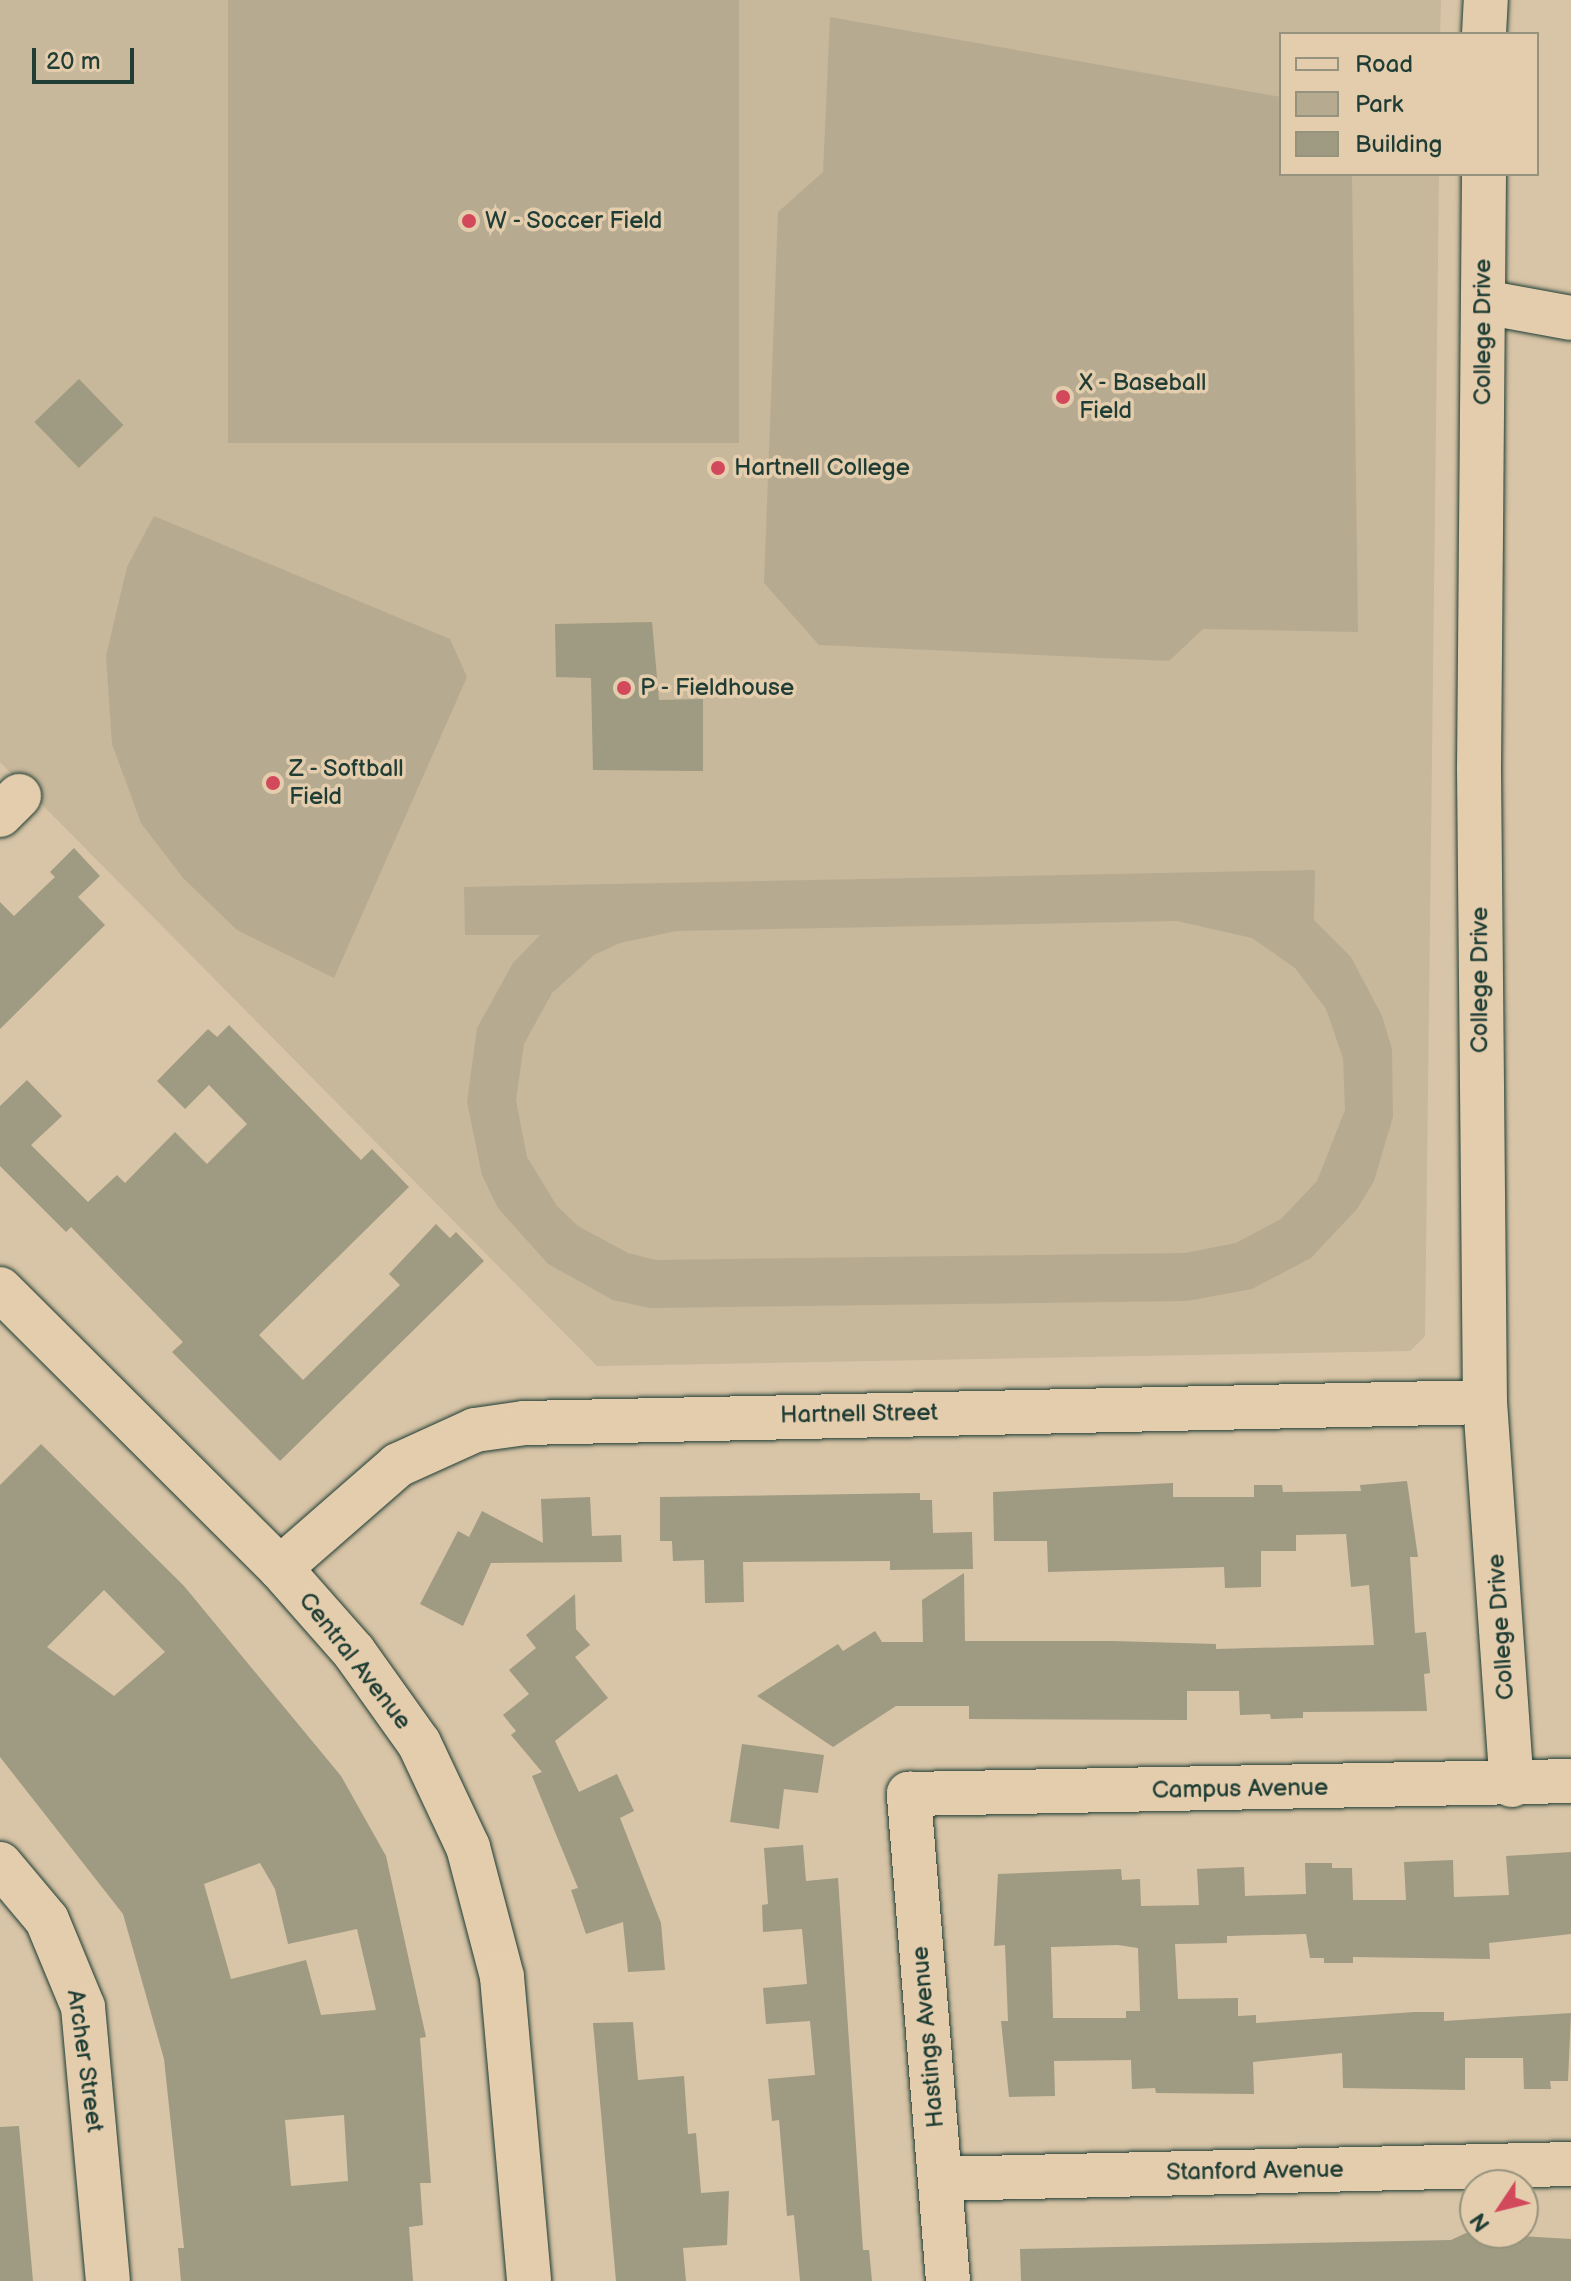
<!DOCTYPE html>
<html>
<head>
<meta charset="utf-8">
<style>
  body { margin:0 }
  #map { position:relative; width:1571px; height:2281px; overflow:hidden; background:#d8c4a6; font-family:"Balsamiq Sans",sans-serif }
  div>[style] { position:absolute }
  .built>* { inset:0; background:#c7b79b }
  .green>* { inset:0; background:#b6ab91; transform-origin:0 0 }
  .building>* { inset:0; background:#9f9a82; transform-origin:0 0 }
  .roads { filter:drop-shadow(0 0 2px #1f3d34) drop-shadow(0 0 2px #1f3d34) }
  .minor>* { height:44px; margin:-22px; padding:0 22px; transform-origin:22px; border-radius:22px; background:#e4cdad }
  .dots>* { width:22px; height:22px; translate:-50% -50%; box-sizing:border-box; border:4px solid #e4cdad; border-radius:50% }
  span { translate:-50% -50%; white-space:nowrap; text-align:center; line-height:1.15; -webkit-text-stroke:7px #e4cdad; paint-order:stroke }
  .poi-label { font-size:24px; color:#1f3d34 }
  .left { translate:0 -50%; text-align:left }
  .street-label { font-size:24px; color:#1f3d34 }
  .legend { position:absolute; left:1279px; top:32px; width:260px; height:144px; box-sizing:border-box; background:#e4cdad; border:2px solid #95937d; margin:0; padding:10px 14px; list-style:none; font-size:24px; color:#1f3d34 }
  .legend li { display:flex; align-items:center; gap:16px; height:40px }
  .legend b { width:40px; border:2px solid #95937d }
  .north { position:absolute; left:1459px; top:2169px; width:80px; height:80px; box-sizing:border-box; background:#e4cdad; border:2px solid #95937d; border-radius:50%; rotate:235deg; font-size:22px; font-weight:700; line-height:32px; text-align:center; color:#1f3d34 }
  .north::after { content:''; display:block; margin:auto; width:28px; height:36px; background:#d1495b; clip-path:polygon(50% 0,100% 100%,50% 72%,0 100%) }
  .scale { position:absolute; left:32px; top:48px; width:102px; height:36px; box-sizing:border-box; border:4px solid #1f3d34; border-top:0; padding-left:10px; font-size:24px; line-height:28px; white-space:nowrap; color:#1f3d34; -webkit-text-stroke:6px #e4cdad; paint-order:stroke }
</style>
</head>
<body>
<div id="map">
  <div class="built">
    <div style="clip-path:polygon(0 0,1441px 0,1440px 34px,1281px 34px,1281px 174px,1439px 174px,1425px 1336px,1410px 1351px,597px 1366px,0 762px)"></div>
  </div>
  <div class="green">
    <div style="left:228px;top:0;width:511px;height:443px"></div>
    <div style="clip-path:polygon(830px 17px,1281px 97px,1281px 174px,1352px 174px,1358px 632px,1203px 629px,1169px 661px,819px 645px,764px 583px,778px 212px,823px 172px)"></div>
    <div style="clip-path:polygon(154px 516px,450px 639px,467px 677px,334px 978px,237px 930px,183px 878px,141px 823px,112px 744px,106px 656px,127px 567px)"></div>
    <div style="clip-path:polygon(evenodd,1315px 870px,1314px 920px,1351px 957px,1382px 1016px,1392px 1049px,1393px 1117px,1374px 1181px,1357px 1209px,1311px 1258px,1252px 1289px,1187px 1301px,650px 1308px,613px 1300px,548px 1264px,498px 1208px,482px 1175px,467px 1102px,477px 1028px,513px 963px,540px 935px,465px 935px,464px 887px,1315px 870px,1177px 921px,1252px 938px,1295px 968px,1326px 1009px,1343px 1058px,1345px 1110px,1317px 1181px,1281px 1219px,1236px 1243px,1185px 1253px,656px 1260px,628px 1253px,578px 1226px,557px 1206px,527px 1157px,516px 1100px,524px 1044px,552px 993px,594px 955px,620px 943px,676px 931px,1177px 921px)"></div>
  </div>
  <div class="building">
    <div style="left:79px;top:379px;width:64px;height:62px;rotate:46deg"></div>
    <div style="clip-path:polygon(652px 622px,659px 700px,703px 699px,703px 771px,593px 770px,591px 678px,556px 677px,555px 624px)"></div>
    <div style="clip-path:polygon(74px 848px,100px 876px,78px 897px,105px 925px,0 1029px,0 902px,14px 916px,55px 877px,50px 872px)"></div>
    <div style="clip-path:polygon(229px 1025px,361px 1160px,372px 1149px,409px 1187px,259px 1335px,303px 1380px,400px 1285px,389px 1274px,436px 1224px,450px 1238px,456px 1232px,484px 1261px,280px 1461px,172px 1352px,183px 1342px,71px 1227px,66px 1232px,0 1166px,0 1106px,27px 1080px,62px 1116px,31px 1145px,88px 1202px,117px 1175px,125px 1183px,175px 1132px,207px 1164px,247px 1124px,209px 1085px,185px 1109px,157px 1081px,208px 1029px,217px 1037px)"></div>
    <div style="clip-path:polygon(evenodd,41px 1444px,184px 1586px,341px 1776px,386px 1856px,426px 2037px,420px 2038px,431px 2183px,420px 2183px,423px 2225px,409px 2227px,413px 2281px,181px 2281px,178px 2248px,184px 2248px,164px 2059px,123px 1914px,0 1757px,0 1485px,41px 1444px,104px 1590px,165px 1652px,114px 1696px,47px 1647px,104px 1590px,41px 1444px,260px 1863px,275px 1889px,288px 1944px,357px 1929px,376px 2010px,321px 2015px,306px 1960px,231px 1979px,204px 1884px,260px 1863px,41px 1444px,344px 2115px,348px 2181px,291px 2186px,285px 2120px,344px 2115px)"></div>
    <div style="clip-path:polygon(1407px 1481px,1418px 1557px,1410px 1557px,1415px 1633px,1426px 1632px,1430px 1673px,1424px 1674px,1427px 1711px,1303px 1712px,1303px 1718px,1271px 1719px,1270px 1714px,1240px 1715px,1239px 1691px,1187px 1691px,1187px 1720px,969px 1719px,969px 1706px,896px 1706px,833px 1747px,757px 1696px,838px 1644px,843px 1651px,875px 1631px,882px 1642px,923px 1642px,922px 1600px,964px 1573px,965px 1641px,1112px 1641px,1216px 1644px,1216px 1649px,1374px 1645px,1369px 1585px,1351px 1587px,1346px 1534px,1296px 1535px,1296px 1551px,1261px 1551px,1261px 1587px,1225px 1588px,1224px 1567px,1048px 1572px,1047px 1541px,994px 1541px,993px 1492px,1173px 1483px,1173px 1497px,1254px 1497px,1254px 1485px,1282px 1485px,1283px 1492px,1361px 1491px,1360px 1485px)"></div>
    <div style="clip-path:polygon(920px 1493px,920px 1500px,932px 1500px,933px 1533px,972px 1532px,973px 1569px,890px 1570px,890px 1561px,743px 1562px,744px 1602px,705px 1603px,704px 1560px,673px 1561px,672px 1541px,660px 1541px,660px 1497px)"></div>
    <div style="clip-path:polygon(590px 1497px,592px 1536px,621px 1535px,622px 1562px,491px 1563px,463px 1626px,420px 1604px,458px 1531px,469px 1537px,482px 1511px,543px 1543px,541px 1499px)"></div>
    <div style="clip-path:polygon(575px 1594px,576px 1629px,590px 1645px,575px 1657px,608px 1698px,555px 1741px,579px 1792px,617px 1774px,634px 1811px,620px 1818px,661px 1923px,665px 1970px,628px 1972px,623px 1922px,586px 1934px,571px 1890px,578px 1888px,532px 1776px,542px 1772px,511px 1735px,516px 1731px,503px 1715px,529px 1694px,509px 1670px,536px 1648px,526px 1635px)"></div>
    <div style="clip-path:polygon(742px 1744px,824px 1755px,818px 1793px,784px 1789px,779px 1829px,730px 1822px)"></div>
    <div style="clip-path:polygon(803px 1845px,806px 1881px,838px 1878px,863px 2250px,869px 2250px,872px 2281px,800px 2281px,794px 2215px,787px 2216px,779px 2120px,772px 2121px,768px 2079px,815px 2075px,810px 2021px,766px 2024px,763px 1988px,807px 1984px,802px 1929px,763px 1932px,762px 1905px,768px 1904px,764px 1848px)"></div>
    <div style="clip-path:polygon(evenodd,1571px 1852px,1571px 1934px,1489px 1943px,1490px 1959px,1353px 1957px,1353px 1963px,1324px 1963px,1324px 1958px,1310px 1958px,1306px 1934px,1227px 1936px,1227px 1943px,1175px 1944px,1178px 1999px,1238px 1998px,1238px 2016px,1256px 2015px,1256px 2023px,1415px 2012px,1444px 2012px,1444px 2021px,1571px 2013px,1568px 2081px,1550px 2081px,1551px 2089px,1524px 2089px,1523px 2058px,1465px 2058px,1465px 2090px,1343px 2088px,1342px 2053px,1253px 2062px,1254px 2094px,1156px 2093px,1155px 2088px,1132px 2089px,1131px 2060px,1054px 2061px,1055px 2096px,1009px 2097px,1001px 2021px,1008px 2021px,1005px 1945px,994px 1946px,998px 1874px,1121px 1869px,1122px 1880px,1140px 1879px,1141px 1906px,1199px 1905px,1197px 1869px,1244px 1867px,1245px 1896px,1306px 1894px,1305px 1863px,1332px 1863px,1332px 1868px,1352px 1868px,1353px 1900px,1406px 1900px,1404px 1862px,1453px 1860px,1454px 1897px,1509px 1895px,1506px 1856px,1571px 1852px,1118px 1945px,1138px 1948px,1140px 2011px,1126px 2011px,1126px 2018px,1053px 2018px,1051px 1947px,1118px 1945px)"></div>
    <div style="clip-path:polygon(633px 2022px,638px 2080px,684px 2076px,688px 2134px,696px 2133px,701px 2193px,729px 2191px,727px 2245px,683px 2248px,686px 2281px,616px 2281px,593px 2023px)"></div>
    <div style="clip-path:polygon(19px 2126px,33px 2281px,0 2281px,0 2127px)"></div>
    <div style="clip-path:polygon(1466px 2233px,1571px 2239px,1571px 2281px,1021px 2281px,1020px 2249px,1451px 2240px)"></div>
  </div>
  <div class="roads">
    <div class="minor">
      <div style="left:1484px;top:34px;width:34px;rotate:-87deg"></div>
      <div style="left:1484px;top:174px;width:594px;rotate:90.48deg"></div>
      <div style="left:1479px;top:768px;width:634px;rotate:89.46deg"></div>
      <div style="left:1485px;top:1402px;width:384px;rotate:86deg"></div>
      <div style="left:1484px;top:302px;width:88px;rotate:10.4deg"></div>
      <div style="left:0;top:815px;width:27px;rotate:-45deg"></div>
      <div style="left:0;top:1289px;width:395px;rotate:44.9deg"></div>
      <div style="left:280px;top:1568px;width:112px;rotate:48.6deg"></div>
      <div style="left:354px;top:1652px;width:112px;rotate:54.5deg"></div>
      <div style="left:419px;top:1743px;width:115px;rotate:64.8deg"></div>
      <div style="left:468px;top:1847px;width:134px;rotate:75.3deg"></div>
      <div style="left:502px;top:1977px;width:305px;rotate:84.9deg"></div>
      <div style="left:280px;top:1568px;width:157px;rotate:-41.1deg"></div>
      <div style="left:398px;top:1465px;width:85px;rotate:-24.4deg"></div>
      <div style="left:475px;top:1430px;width:49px;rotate:-8.1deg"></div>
      <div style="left:524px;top:1423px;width:961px;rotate:-1.25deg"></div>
      <div style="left:0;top:1864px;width:73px;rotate:50deg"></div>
      <div style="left:47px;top:1920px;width:94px;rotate:67.5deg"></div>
      <div style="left:83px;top:2007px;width:275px;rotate:84.8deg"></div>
      <div style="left:940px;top:2179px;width:631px;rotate:-1.36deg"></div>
      <div style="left:948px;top:2281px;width:489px;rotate:-94.6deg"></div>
      <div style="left:909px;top:1794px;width:662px;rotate:-1.12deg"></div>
    </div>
  </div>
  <div class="dots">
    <div style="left:469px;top:221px;background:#d1495b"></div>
    <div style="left:1063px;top:397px;background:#d1495b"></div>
    <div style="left:718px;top:468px;background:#d1495b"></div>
    <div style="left:624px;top:688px;background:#d1495b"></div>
    <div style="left:273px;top:783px;background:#d1495b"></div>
  </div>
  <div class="poi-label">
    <span class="left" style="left:485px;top:221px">W - Soccer Field</span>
    <span class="left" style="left:1079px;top:397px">X - Baseball<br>Field</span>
    <span class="left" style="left:734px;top:468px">Hartnell College</span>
    <span class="left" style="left:640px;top:688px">P - Fieldhouse</span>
    <span class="left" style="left:289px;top:783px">Z - Softball<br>Field</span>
  </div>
  <div class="street-label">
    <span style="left:1483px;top:332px;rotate:-90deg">College Drive</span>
    <span style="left:1480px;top:980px;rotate:-90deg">College Drive</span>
    <span style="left:859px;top:1414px;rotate:-1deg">Hartnell Street</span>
    <span style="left:1501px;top:1627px;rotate:-94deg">College Drive</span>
    <span style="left:355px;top:1661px;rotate:52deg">Central Avenue</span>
    <span style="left:1240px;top:1789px;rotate:-1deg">Campus Avenue</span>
    <span style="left:928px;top:2037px;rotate:-95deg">Hastings Avenue</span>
    <span style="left:85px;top:2061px;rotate:82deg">Archer Street</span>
    <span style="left:1255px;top:2171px;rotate:-1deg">Stanford Avenue</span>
  </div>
  <ul class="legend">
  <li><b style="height:10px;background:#e4cdad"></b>Road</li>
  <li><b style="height:22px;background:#b6ab91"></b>Park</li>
  <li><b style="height:22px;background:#9f9a82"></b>Building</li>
  </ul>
  <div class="north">N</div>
  <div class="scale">20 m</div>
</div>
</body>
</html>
